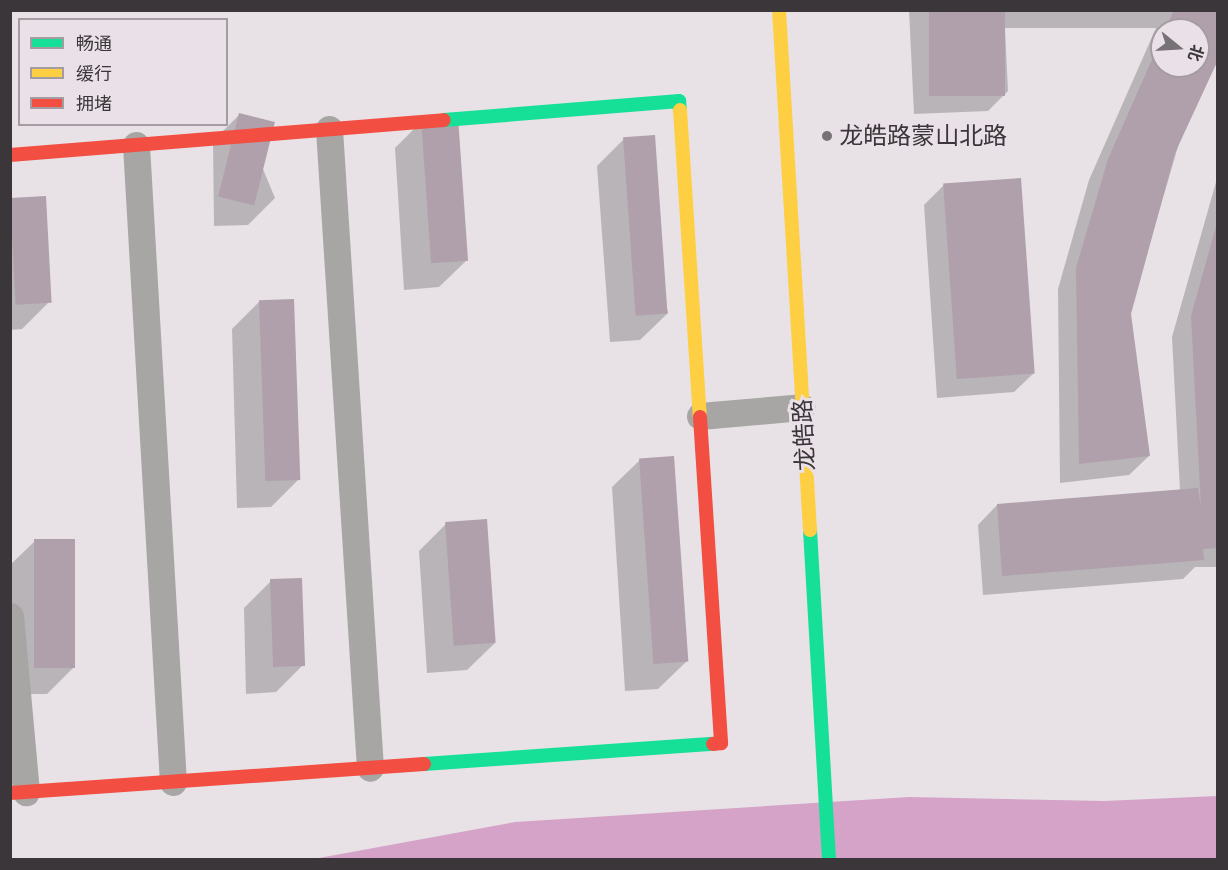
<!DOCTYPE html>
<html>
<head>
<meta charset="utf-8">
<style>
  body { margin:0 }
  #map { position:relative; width:1228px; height:870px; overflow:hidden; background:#e8e2e6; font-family:Jost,"Noto Sans SC",sans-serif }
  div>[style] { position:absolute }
  .water>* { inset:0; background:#d5a3c8 }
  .shadow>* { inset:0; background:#0003 }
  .building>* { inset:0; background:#afa0ab; transform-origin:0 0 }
  .street>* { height:27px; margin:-13.5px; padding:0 13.5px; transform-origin:13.5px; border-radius:13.5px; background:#a7a6a5 }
  .fast>* { height:14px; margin:-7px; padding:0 7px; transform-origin:7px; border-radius:7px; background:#16e098 }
  .slow>* { height:14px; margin:-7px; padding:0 7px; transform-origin:7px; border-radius:7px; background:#ffcf43 }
  .jam>* { height:14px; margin:-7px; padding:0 7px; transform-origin:7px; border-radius:7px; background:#f24e42 }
  .dots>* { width:16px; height:16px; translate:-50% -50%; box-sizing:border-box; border:3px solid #eae0e7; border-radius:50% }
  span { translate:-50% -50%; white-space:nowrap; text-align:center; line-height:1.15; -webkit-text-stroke:6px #eae0e7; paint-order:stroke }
  .poi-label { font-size:24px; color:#3a3639 }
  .left { translate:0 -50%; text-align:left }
  .street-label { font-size:24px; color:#3a3639 }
  .frame { position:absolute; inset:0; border:12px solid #3a3639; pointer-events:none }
  .legend { position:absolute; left:18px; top:18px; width:210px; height:108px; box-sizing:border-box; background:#eae0e7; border:2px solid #a49ca1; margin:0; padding:8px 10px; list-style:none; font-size:18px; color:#3a3639 }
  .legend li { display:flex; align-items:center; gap:12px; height:30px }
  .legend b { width:30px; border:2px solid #a49ca1 }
  .north { position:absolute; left:1150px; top:18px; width:60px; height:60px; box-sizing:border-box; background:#eae0e7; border:2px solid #a49ca1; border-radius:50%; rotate:108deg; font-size:16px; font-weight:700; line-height:24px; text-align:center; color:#3a3639 }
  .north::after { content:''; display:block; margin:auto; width:21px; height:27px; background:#777276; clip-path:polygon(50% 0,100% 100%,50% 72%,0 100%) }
</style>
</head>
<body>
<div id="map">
  <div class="water">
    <div style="clip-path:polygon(1217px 796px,1217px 859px,308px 860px,515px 822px,909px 797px,1104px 801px)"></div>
  </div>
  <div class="shadow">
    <div style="clip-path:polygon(evenodd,909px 10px,1218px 10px,1129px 314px,1149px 456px,1129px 475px,1060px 483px,1058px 289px,1089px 180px,1156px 28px,1005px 28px,1008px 91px,988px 111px,914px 114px,909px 10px,1162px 30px,1198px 30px,1198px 66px,1162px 66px,1162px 30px)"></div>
    <div style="clip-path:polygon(240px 114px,275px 198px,248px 225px,214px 226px,213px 141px)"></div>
    <div style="clip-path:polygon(422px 121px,467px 260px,439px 287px,404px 290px,395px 148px)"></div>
    <div style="clip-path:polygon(624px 139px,668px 313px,640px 340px,610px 342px,597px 166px)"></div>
    <div style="clip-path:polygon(1218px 175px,1218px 567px,1195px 567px,1183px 579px,983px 595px,978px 525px,997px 505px,1180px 491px,1172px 337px)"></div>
    <div style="clip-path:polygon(944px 185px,1034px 373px,1014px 392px,937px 398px,924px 205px)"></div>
    <div style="clip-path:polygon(10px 200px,49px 302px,22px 329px,10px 330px)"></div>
    <div style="clip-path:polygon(260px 301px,298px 480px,271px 507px,237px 508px,232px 329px)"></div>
    <div style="clip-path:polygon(640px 460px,686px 662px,658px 689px,625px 691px,612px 487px)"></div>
    <div style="clip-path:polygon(446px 524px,495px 643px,467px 670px,427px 673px,419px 551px)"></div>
    <div style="clip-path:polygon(35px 541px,74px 667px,47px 694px,10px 694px,10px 565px)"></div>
    <div style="clip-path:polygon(271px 581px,303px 665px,276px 692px,246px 694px,244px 608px)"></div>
  </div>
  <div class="building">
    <div style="left:929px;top:10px;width:76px;height:86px"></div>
    <div style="clip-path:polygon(1174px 10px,1218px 10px,1218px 60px,1175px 153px,1131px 314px,1150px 456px,1079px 464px,1076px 268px,1108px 159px,1162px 37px,1162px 66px,1198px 66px,1198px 30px,1165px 30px)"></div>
    <div style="left:239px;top:113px;width:37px;height:86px;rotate:14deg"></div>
    <div style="left:458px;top:117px;width:144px;height:37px;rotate:86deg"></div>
    <div style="left:655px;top:135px;width:179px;height:32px;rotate:86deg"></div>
    <div style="left:1021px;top:178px;width:196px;height:78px;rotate:86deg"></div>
    <div style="left:46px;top:196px;width:107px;height:36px;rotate:87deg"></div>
    <div style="clip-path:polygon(1217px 223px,1218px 548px,1203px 549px,1204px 560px,1002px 576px,997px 504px,1198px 488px,1201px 508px,1191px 316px)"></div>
    <div style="left:294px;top:299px;width:181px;height:35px;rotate:88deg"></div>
    <div style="left:674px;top:456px;width:206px;height:35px;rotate:86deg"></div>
    <div style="left:487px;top:519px;width:124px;height:42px;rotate:86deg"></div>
    <div style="left:34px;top:539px;width:41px;height:129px"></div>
    <div style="left:302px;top:578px;width:88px;height:32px;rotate:88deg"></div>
  </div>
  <div class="street">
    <div style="left:329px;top:129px;width:640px;rotate:86.33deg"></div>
    <div style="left:136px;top:145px;width:638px;rotate:86.68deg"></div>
    <div style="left:700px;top:416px;width:102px;rotate:-5deg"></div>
    <div style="left:10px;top:616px;width:177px;rotate:84.8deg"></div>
  </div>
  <div class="fast">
    <div style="left:444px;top:120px;width:236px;rotate:-4.6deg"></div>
    <div style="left:679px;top:101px;width:9px;rotate:84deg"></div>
    <div style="left:810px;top:530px;width:331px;rotate:86.7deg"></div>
    <div style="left:424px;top:764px;width:290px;rotate:-4deg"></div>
  </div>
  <div class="slow">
    <div style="left:779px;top:10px;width:521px;rotate:86.59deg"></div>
    <div style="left:680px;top:110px;width:308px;rotate:86.3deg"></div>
  </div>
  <div class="jam">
    <div style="left:10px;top:155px;width:435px;rotate:-4.6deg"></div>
    <div style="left:700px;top:417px;width:327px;rotate:86.3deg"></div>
    <div style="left:721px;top:743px;width:8px;rotate:173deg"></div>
    <div style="left:10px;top:793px;width:415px;rotate:-4deg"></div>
  </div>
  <div class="dots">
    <div style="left:827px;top:136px;background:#777276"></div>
  </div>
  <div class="poi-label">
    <span class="left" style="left:839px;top:136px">龙皓路蒙山北路</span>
  </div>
  <div class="street-label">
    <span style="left:804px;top:435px;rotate:-93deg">龙皓路</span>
  </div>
  <div class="frame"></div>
  <ul class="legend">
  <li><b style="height:8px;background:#16e098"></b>畅通</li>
  <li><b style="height:8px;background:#ffcf43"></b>缓行</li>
  <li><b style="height:8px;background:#f24e42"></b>拥堵</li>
  </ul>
  <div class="north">北</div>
</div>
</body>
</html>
